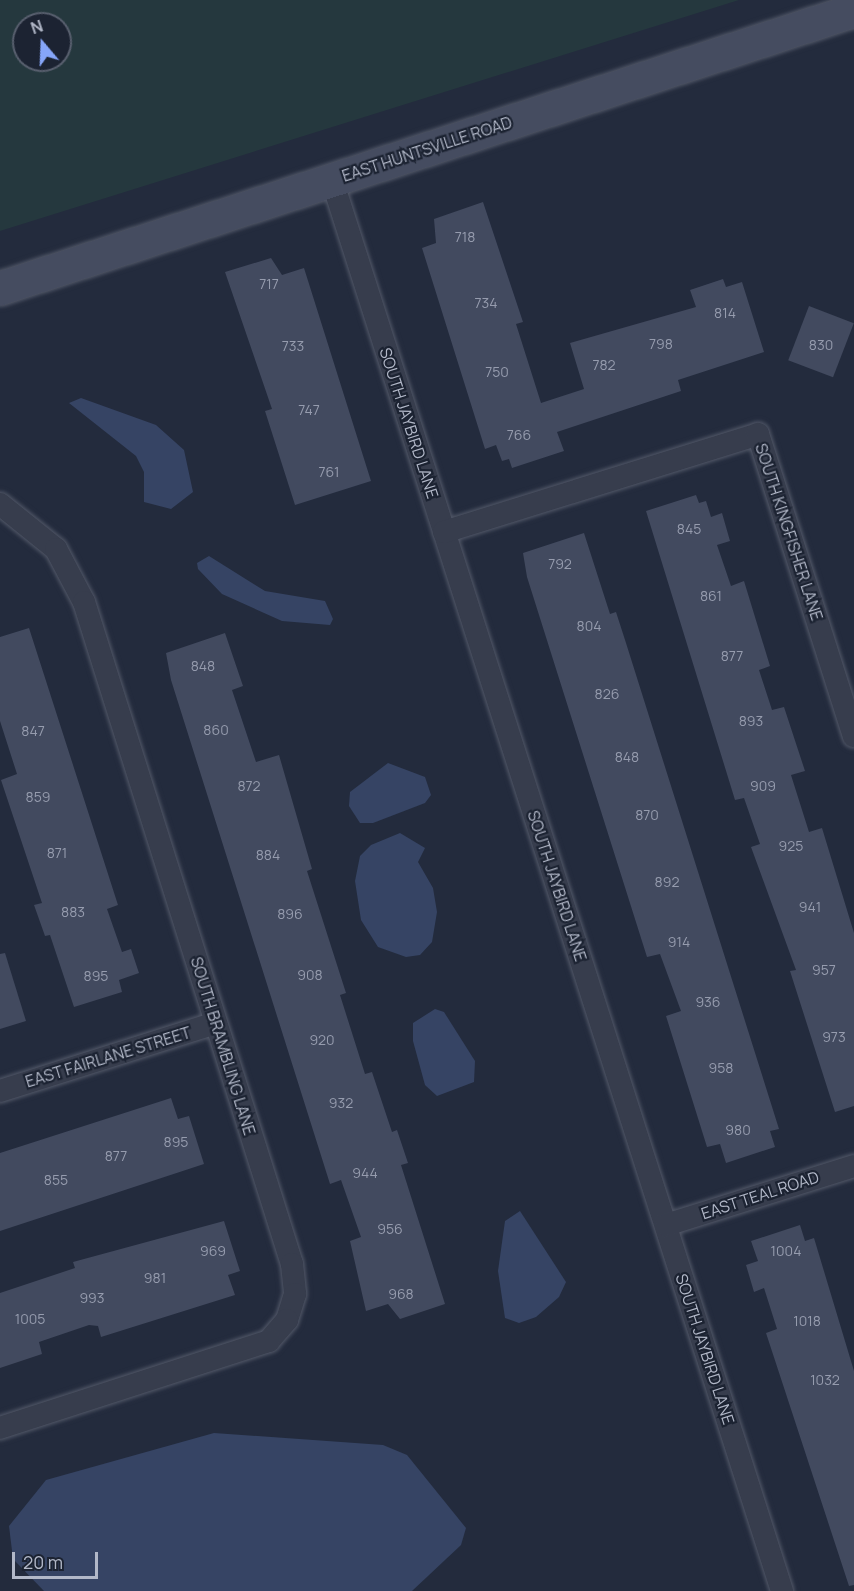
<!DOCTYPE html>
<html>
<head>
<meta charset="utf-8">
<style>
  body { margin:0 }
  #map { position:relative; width:854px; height:1591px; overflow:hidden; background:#232b3d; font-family:Manrope,sans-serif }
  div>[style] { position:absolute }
  .green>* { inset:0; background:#25383e }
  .water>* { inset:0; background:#364464 }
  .building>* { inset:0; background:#424a5f; transform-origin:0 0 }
  .roads { filter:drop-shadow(0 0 2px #525868) drop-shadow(0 0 2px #525868) }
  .street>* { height:22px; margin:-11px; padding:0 11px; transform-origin:11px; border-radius:11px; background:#373d4d }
  .secondary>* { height:33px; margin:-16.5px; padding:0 16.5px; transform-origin:16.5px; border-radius:16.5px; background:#454c60 }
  span { translate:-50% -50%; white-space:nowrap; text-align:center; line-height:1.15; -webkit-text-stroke:4.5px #1c2332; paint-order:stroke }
  .number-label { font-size:14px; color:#969cae }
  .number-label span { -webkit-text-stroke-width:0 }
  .street-label { font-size:16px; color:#b2b8c8 }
  .north { position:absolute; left:12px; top:12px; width:60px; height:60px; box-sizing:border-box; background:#1c2332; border:2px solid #585f6e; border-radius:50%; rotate:341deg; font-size:16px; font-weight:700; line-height:24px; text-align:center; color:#b2b8c8 }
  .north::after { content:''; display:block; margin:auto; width:21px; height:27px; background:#86a6fa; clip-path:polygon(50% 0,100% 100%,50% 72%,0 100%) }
  .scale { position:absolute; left:12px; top:1552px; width:86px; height:27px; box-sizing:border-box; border:3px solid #b2b8c8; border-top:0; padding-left:8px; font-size:18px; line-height:21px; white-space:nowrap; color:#b2b8c8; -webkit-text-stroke:4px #1c2332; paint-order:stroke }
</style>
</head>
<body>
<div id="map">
  <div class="green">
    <div style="clip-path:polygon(evenodd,0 0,739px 0,0 231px,0 0,24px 24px,60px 24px,60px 60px,24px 60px,24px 24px)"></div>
  </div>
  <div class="water">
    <div style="clip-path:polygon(81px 398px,156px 425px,184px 450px,193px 492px,171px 509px,144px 502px,144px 472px,136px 456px,69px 403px)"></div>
    <div style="clip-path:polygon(209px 556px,265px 591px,325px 601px,333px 619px,330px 625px,282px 621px,222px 594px,198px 569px,197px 563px)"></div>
    <div style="clip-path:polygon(388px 763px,425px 777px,431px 795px,425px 803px,373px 823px,360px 823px,349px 806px,350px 792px)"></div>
    <div style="clip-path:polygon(400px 833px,425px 848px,418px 862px,433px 888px,437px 912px,432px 942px,420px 955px,406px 957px,378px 947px,361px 920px,355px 881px,360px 856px,371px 845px)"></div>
    <div style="clip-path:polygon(435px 1009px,444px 1012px,475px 1061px,474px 1082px,437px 1096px,425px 1085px,413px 1041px,413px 1023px)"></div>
    <div style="clip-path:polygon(520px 1211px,566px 1282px,559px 1297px,536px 1317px,519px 1323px,505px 1318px,498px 1271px,505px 1221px)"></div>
    <div style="clip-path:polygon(214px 1433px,383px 1445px,407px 1455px,466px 1528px,461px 1545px,412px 1591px,44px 1591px,13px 1559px,9px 1526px,46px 1480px)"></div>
  </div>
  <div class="building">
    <div style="clip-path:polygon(483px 202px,523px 322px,516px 324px,541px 403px,584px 389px,570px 343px,696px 307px,690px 290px,723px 279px,726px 287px,742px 282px,764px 352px,678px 380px,681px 391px,557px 432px,564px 451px,512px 468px,509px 459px,502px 461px,496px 445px,485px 449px,422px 248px,436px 243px,434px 219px)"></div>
    <div style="clip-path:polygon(271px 258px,282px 275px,304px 268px,371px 481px,295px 505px,265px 411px,272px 409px,225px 272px)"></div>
    <div style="left:809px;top:306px;width:48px;height:58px;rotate:21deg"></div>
    <div style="clip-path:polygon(696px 495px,699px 503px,706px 501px,711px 517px,722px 513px,730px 541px,717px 545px,731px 586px,744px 581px,770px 666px,759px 670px,772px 710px,784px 707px,805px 771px,791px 775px,809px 832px,822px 828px,854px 933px,854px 1106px,835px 1112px,790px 971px,796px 970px,751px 847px,760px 844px,744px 798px,735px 800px,646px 511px)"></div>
    <div style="clip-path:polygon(584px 533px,610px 614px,616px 612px,626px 643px,779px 1129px,770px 1131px,775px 1147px,726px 1163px,720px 1144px,707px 1147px,666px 1016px,681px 1011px,660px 954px,647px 957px,527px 577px,523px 553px)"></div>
    <div style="clip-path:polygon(29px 628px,118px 905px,107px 909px,122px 952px,131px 949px,139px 973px,119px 980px,122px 992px,74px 1007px,50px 935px,45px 936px,34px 905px,42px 903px,1px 780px,17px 774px,0 721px,0 637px)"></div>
    <div style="clip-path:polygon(225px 633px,243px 686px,232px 690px,256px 762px,279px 755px,312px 869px,307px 871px,346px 993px,340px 995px,365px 1074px,372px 1072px,392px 1132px,397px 1130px,408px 1163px,401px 1165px,445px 1304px,400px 1319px,388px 1304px,366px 1311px,350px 1241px,361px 1237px,341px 1180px,330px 1184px,171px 680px,166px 653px)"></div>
    <div style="clip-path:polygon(5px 953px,26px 1021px,0 1029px,0 954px)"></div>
    <div style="clip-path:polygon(171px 1098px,178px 1119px,189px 1116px,204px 1164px,0 1231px,0 1153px)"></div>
    <div style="clip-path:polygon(224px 1221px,240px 1271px,228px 1275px,235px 1295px,101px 1337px,98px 1326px,89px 1325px,39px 1342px,42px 1354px,0 1368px,0 1293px,75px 1268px,73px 1262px)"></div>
    <div style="clip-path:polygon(800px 1225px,805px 1241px,814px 1238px,854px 1371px,854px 1585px,849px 1586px,766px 1333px,777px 1329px,764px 1288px,754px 1292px,746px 1265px,758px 1261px,751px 1241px)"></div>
  </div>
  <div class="roads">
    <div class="street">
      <div style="left:332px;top:180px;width:1481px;rotate:72.31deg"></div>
      <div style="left:0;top:504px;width:72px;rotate:38.8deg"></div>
      <div style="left:56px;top:549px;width:60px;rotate:62.2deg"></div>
      <div style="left:84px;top:602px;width:694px;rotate:72.56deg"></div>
      <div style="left:292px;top:1264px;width:30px;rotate:84deg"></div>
      <div style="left:295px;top:1294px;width:27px;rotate:107deg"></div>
      <div style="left:287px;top:1320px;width:28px;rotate:131deg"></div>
      <div style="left:269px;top:1341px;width:283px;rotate:162.1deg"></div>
      <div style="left:444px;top:532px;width:329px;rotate:-17.3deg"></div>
      <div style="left:758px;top:434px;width:317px;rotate:72.4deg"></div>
      <div style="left:0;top:1091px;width:226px;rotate:-17.5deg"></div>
      <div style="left:666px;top:1225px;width:197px;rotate:-17.4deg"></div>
    </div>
    <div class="secondary">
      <div style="left:0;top:288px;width:898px;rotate:-18.03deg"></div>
    </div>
  </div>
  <div class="number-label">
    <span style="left:465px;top:237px">718</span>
    <span style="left:269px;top:284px">717</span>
    <span style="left:486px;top:303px">734</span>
    <span style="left:725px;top:313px">814</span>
    <span style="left:661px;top:344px">798</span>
    <span style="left:821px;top:345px">830</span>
    <span style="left:293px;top:346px">733</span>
    <span style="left:604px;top:365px">782</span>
    <span style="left:497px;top:372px">750</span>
    <span style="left:309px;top:410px">747</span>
    <span style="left:519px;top:435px">766</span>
    <span style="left:329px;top:472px">761</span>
    <span style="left:689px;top:529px">845</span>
    <span style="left:560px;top:564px">792</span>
    <span style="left:711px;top:596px">861</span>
    <span style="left:589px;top:626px">804</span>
    <span style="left:732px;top:656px">877</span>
    <span style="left:203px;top:666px">848</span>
    <span style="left:607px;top:694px">826</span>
    <span style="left:751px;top:721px">893</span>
    <span style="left:216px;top:730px">860</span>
    <span style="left:33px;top:731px">847</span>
    <span style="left:627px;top:757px">848</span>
    <span style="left:249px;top:786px">872</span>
    <span style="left:763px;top:786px">909</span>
    <span style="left:38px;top:797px">859</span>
    <span style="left:647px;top:815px">870</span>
    <span style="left:791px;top:846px">925</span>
    <span style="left:57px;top:853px">871</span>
    <span style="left:268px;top:855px">884</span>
    <span style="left:667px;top:882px">892</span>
    <span style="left:810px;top:907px">941</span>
    <span style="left:73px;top:912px">883</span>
    <span style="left:290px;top:914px">896</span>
    <span style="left:679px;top:942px">914</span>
    <span style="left:824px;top:970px">957</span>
    <span style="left:310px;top:975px">908</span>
    <span style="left:96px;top:976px">895</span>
    <span style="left:708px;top:1002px">936</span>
    <span style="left:834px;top:1037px">973</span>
    <span style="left:322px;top:1040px">920</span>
    <span style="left:721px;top:1068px">958</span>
    <span style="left:341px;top:1103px">932</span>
    <span style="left:738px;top:1130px">980</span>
    <span style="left:176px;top:1142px">895</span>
    <span style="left:116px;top:1156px">877</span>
    <span style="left:365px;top:1173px">944</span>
    <span style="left:56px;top:1180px">855</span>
    <span style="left:390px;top:1229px">956</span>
    <span style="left:213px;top:1251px">969</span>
    <span style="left:786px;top:1251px">1004</span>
    <span style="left:155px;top:1278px">981</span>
    <span style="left:401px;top:1294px">968</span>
    <span style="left:92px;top:1298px">993</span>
    <span style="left:30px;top:1319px">1005</span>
    <span style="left:807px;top:1321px">1018</span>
    <span style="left:825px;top:1380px">1032</span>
  </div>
  <div class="street-label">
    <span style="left:427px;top:149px;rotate:-18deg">EAST HUNTSVILLE ROAD</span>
    <span style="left:409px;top:423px;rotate:72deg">SOUTH JAYBIRD LANE</span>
    <span style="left:789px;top:532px;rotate:72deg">SOUTH KINGFISHER LANE</span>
    <span style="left:557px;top:886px;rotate:72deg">SOUTH JAYBIRD LANE</span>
    <span style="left:223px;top:1046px;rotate:73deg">SOUTH BRAMBLING LANE</span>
    <span style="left:108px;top:1057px;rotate:-17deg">EAST FAIRLANE STREET</span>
    <span style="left:760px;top:1195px;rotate:-18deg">EAST TEAL ROAD</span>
    <span style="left:705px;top:1349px;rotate:72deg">SOUTH JAYBIRD LANE</span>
  </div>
  <div class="north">N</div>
  <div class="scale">20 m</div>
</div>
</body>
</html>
